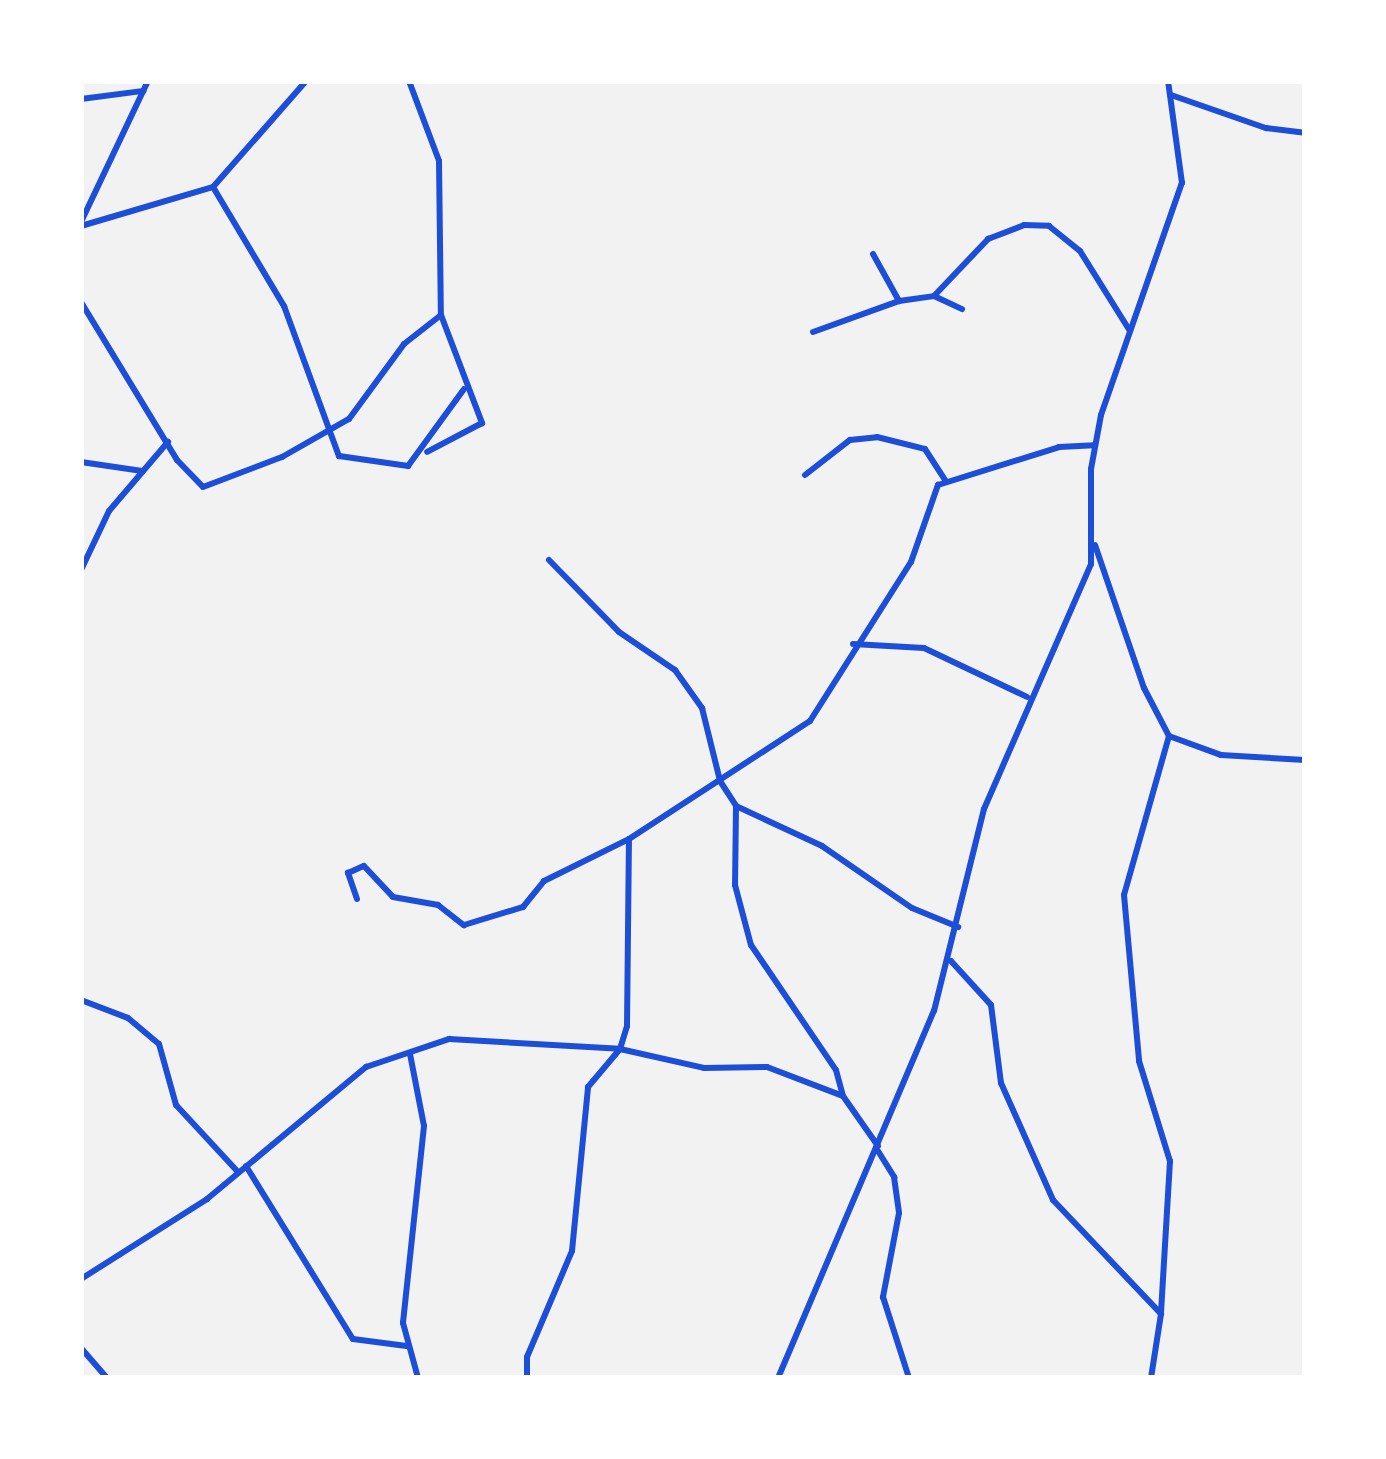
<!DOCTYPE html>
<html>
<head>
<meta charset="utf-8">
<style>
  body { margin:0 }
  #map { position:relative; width:1386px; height:1459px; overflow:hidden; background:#f2f2f2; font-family:"Varela Round",sans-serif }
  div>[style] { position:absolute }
  .minor>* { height:6px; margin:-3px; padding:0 3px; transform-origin:3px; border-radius:3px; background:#1d4ed8 }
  span { translate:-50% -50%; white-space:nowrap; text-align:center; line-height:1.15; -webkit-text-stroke:12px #fff; paint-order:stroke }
  .frame { position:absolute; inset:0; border:84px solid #fff; pointer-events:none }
</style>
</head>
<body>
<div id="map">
  <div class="minor">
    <div style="left:409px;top:81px;width:85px;rotate:69.4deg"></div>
    <div style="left:439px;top:161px;width:154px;rotate:89.3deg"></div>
    <div style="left:441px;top:315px;width:116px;rotate:69.2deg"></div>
    <div style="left:482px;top:423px;width:62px;rotate:152.2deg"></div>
    <div style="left:1171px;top:95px;width:101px;rotate:19.2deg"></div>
    <div style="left:1266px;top:128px;width:39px;rotate:7deg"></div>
    <div style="left:81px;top:99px;width:63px;rotate:-7.4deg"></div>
    <div style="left:213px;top:187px;width:139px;rotate:59.2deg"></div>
    <div style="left:284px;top:306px;width:160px;rotate:69.9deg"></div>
    <div style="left:339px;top:456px;width:70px;rotate:8.2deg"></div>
    <div style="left:408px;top:466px;width:95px;rotate:-54deg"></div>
    <div style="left:81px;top:222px;width:156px;rotate:-64.6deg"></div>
    <div style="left:81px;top:226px;width:138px;rotate:-16.5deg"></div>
    <div style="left:213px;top:187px;width:141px;rotate:-48.7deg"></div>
    <div style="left:873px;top:254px;width:54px;rotate:61deg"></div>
    <div style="left:899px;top:301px;width:35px;rotate:-8deg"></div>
    <div style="left:934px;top:296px;width:79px;rotate:-46.5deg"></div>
    <div style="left:988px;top:239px;width:39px;rotate:-21deg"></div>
    <div style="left:1024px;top:225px;width:25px;rotate:2deg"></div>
    <div style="left:1049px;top:226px;width:40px;rotate:39deg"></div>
    <div style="left:1080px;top:251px;width:94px;rotate:58deg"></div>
    <div style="left:934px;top:296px;width:31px;rotate:25deg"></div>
    <div style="left:81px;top:302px;width:185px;rotate:58.7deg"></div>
    <div style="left:177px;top:460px;width:37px;rotate:46deg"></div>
    <div style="left:203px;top:487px;width:85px;rotate:-20.8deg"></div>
    <div style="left:282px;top:457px;width:77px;rotate:-29.6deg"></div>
    <div style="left:349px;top:419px;width:93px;rotate:-53.7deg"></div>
    <div style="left:404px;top:344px;width:47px;rotate:-38.1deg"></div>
    <div style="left:813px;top:332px;width:91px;rotate:-19.8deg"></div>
    <div style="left:81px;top:462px;width:62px;rotate:8.4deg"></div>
    <div style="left:805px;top:475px;width:57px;rotate:-37.9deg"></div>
    <div style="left:850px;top:440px;width:27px;rotate:-6deg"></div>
    <div style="left:877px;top:437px;width:49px;rotate:14deg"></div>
    <div style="left:925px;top:449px;width:37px;rotate:57deg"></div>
    <div style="left:1095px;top:545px;width:151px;rotate:71.1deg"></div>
    <div style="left:1144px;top:688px;width:54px;rotate:62.5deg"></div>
    <div style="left:1169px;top:736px;width:165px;rotate:105.8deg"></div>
    <div style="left:1124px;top:895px;width:167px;rotate:84.8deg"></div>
    <div style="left:1139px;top:1061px;width:105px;rotate:72.8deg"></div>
    <div style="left:1170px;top:1161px;width:153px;rotate:93.4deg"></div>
    <div style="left:549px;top:560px;width:100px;rotate:45.8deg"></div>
    <div style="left:619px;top:632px;width:68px;rotate:34.2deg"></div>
    <div style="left:675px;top:670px;width:47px;rotate:54.6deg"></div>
    <div style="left:702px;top:708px;width:75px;rotate:76.1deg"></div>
    <div style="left:720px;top:781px;width:30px;rotate:57deg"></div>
    <div style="left:736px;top:806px;width:95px;rotate:24.9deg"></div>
    <div style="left:822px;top:846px;width:109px;rotate:34.6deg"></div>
    <div style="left:912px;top:908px;width:50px;rotate:22.4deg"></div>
    <div style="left:81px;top:570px;width:65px;rotate:-64.6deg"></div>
    <div style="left:109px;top:511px;width:91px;rotate:-49.5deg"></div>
    <div style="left:853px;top:644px;width:71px;rotate:3.2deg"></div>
    <div style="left:924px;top:648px;width:114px;rotate:25.4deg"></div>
    <div style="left:1169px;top:736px;width:55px;rotate:20.1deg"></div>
    <div style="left:1221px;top:755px;width:84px;rotate:3.4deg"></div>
    <div style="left:736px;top:806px;width:79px;rotate:90.7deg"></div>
    <div style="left:735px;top:885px;width:62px;rotate:75.1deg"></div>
    <div style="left:751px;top:945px;width:151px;rotate:55.8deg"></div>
    <div style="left:836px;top:1070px;width:27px;rotate:75deg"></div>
    <div style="left:357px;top:899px;width:28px;rotate:-109deg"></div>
    <div style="left:348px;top:873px;width:17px;rotate:-24deg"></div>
    <div style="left:364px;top:866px;width:42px;rotate:46.9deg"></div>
    <div style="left:393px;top:897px;width:46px;rotate:10.1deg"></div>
    <div style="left:438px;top:905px;width:33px;rotate:38deg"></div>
    <div style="left:464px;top:925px;width:62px;rotate:-17deg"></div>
    <div style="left:523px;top:907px;width:33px;rotate:-51deg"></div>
    <div style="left:544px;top:881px;width:95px;rotate:-26.3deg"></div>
    <div style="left:629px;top:839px;width:216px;rotate:-33.1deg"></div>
    <div style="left:810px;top:721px;width:188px;rotate:-57.6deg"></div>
    <div style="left:911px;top:562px;width:82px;rotate:-70.7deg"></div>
    <div style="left:938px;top:485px;width:127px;rotate:-17.4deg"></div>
    <div style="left:1059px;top:447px;width:35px;rotate:-3deg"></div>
    <div style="left:951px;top:961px;width:59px;rotate:47.7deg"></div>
    <div style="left:991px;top:1005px;width:79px;rotate:82.7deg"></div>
    <div style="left:1001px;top:1083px;width:128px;rotate:66deg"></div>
    <div style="left:1053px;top:1200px;width:157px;rotate:46.5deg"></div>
    <div style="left:1161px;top:1314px;width:65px;rotate:98.9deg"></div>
    <div style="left:81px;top:1000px;width:50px;rotate:21deg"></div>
    <div style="left:128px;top:1018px;width:40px;rotate:40deg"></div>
    <div style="left:159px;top:1044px;width:63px;rotate:74.4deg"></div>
    <div style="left:176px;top:1105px;width:91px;rotate:47.2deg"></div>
    <div style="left:410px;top:1054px;width:73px;rotate:79deg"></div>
    <div style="left:424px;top:1126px;width:198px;rotate:96.1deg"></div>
    <div style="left:403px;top:1323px;width:57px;rotate:74.7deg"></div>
    <div style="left:878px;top:1151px;width:31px;rotate:58deg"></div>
    <div style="left:894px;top:1177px;width:36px;rotate:82deg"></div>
    <div style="left:899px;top:1213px;width:86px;rotate:100.8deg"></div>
    <div style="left:883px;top:1297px;width:85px;rotate:72.2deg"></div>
    <div style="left:246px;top:1166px;width:203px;rotate:58.3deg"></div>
    <div style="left:353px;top:1339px;width:54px;rotate:7.4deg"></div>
    <div style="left:81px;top:1279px;width:149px;rotate:-32.4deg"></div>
    <div style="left:207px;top:1199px;width:207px;rotate:-39.7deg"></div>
    <div style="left:366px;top:1067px;width:88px;rotate:-18.6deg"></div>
    <div style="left:449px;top:1039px;width:171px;rotate:3.3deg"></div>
    <div style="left:620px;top:1049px;width:86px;rotate:12.7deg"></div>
    <div style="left:704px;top:1068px;width:63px;rotate:-0.9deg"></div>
    <div style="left:767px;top:1067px;width:81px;rotate:20.9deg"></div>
    <div style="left:843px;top:1096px;width:61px;rotate:55deg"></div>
    <div style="left:81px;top:1348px;width:40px;rotate:49deg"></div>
    <div style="left:527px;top:1378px;width:21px;rotate:-90deg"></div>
    <div style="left:527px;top:1357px;width:115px;rotate:-67deg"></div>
    <div style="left:572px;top:1251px;width:165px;rotate:-84.4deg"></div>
    <div style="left:588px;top:1087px;width:50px;rotate:-49.9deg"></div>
    <div style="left:620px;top:1049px;width:24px;rotate:-73deg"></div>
    <div style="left:627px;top:1026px;width:187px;rotate:-89.4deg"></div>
    <div style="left:778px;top:1378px;width:399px;rotate:-67deg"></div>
    <div style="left:934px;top:1011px;width:208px;rotate:-76.1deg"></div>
    <div style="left:984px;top:809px;width:267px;rotate:-66.4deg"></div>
    <div style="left:1091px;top:564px;width:95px;rotate:-90deg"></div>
    <div style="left:1091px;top:469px;width:55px;rotate:-79.5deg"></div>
    <div style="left:1101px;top:415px;width:246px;rotate:-70.8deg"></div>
    <div style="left:1182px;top:183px;width:103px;rotate:-97.8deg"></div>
  </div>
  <div class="frame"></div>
</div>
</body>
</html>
